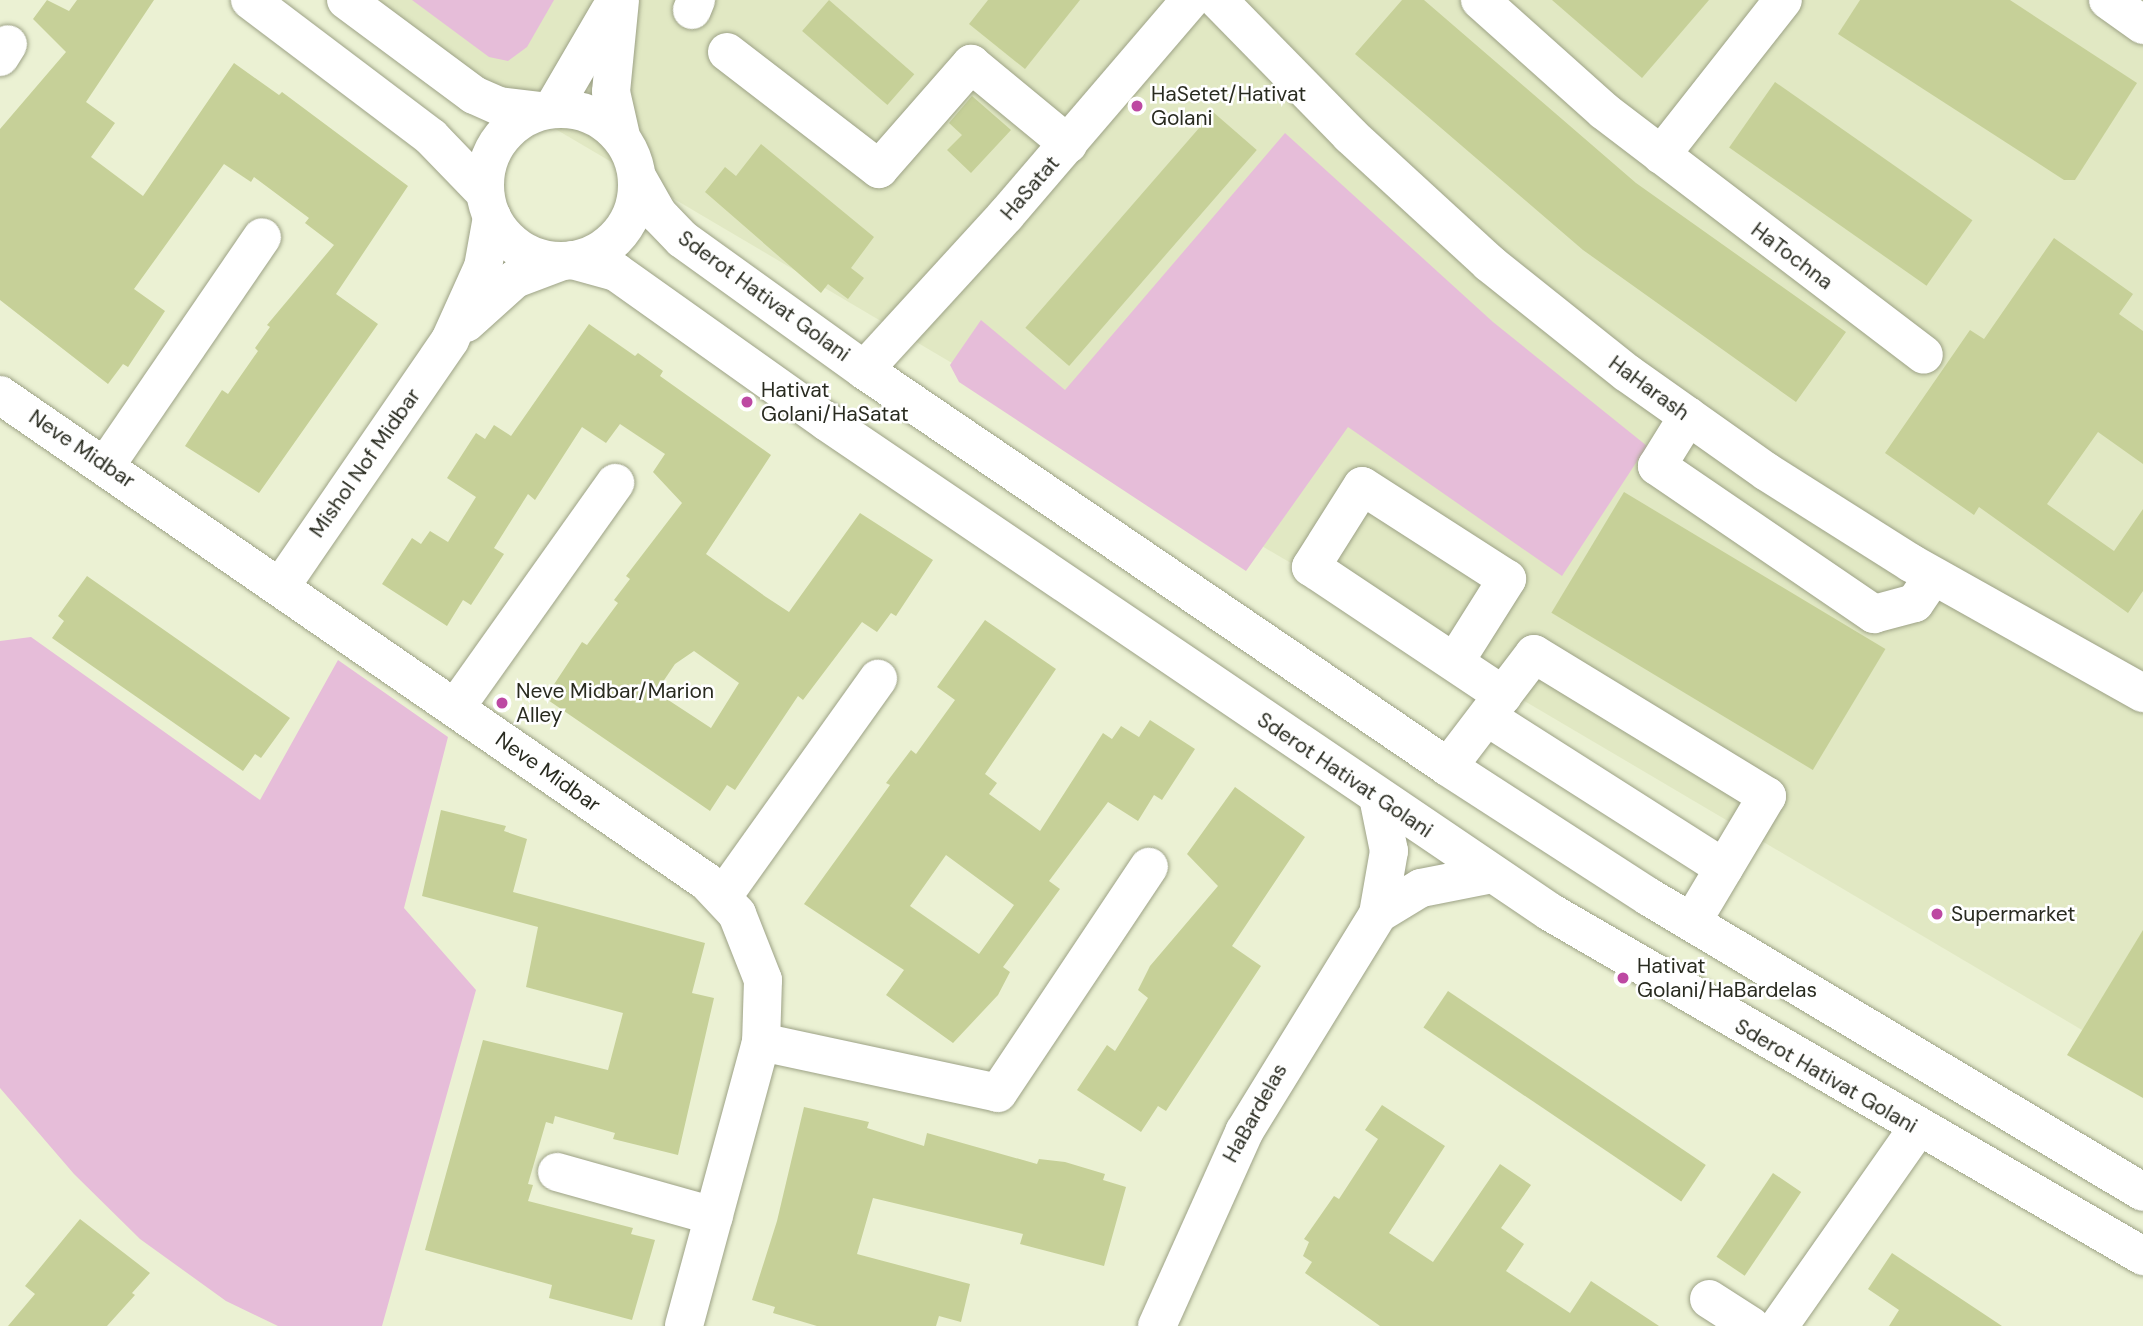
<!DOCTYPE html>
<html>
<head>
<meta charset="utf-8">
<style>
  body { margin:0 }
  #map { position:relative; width:2143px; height:1326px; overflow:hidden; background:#ebf1d3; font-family:"DM Sans",sans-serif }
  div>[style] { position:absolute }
  .built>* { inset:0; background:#e1e8c3 }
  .green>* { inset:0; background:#e6bdd9 }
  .building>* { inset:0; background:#c6d098; transform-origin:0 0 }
  .roads { filter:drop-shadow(0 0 2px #9da286) drop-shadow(0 0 2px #9da286) }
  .minor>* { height:38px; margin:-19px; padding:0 19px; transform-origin:19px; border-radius:19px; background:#fff }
  .minor>.ring { margin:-19px; padding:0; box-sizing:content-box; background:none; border:38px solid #fff; border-radius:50% }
  .dots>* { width:19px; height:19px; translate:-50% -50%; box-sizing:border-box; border:4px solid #fff; border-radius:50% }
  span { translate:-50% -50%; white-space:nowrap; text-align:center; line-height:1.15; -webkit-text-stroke:5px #fff; paint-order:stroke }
  .poi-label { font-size:21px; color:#292b20 }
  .left { translate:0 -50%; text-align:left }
  .street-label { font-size:21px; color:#292b20 }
</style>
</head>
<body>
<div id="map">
  <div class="built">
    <div style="clip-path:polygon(337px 0,2143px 0,2143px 1066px)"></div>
  </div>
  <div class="green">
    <div style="clip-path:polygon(412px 0,554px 0,527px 47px,508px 61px,489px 57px)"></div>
    <div style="clip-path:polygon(1285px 133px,1493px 322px,1647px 446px,1562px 576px,1348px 427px,1246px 571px,959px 382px,950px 365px,981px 320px,1065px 390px)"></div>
    <div style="clip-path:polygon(31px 637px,260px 800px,338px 660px,448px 737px,404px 908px,476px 990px,382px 1326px,278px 1326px,226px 1301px,140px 1239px,74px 1174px,0 1088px,0 641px)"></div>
  </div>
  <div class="building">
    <div style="clip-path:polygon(47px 0,69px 11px,77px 0,154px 0,86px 102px,115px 123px,91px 157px,143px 196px,234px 63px,279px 95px,282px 92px,408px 186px,336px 294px,378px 324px,259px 493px,185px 446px,222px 390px,228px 394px,258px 351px,255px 348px,270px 327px,267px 325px,334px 245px,305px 223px,309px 218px,254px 177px,251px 182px,224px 164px,134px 289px,165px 311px,128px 367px,123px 364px,108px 384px,0 300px,0 129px,66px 52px,33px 19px)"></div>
    <div style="left:829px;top:0;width:113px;height:41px;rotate:41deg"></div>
    <div style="clip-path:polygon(988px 0,1080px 0,1025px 69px,969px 24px)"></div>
    <div style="clip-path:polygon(1402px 0,1424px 0,1636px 183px,1846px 332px,1796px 402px,1583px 250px,1355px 54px)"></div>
    <div style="clip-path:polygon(1552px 0,1709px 0,1642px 78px)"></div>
    <div style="clip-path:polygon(1860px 0,2010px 0,2137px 83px,2075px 180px,2064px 180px,1838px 34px)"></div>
    <div style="left:1775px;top:82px;width:241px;height:80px;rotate:35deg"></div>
    <div style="clip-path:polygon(972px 96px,1011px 130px,971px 173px,947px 150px,962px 135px,949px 123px)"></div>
    <div style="left:1213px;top:112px;width:58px;height:286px;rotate:41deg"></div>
    <div style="clip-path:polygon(761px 144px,874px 237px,851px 268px,864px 278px,848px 299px,828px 284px,821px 293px,705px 192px,725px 167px,736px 176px)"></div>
    <div style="clip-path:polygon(2054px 238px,2133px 294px,2119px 314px,2143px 331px,2143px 464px,2098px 432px,2047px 504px,2114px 551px,2143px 509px,2143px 591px,2128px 613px,1979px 507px,1974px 515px,1885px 453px,1970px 330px,1984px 339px)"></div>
    <div style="clip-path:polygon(evenodd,589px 324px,635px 356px,638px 353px,663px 371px,660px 376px,771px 455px,706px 554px,766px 597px,789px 612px,860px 513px,933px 560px,896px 616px,891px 613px,877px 632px,862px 622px,803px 700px,798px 696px,735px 790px,727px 785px,710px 811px,545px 698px,582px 642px,587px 645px,618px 603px,614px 600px,630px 579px,626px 576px,682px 503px,653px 472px,665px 454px,620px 424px,606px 443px,582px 427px,535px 500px,528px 494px,494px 548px,504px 554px,471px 605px,463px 600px,447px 626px,382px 584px,412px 538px,421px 544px,430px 531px,448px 542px,476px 497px,447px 478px,476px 433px,485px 439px,494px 425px,511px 436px,589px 324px,694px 651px,739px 683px,711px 728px,656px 692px,675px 664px,694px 651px)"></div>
    <div style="left:1624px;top:492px;width:305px;height:141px;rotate:31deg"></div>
    <div style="clip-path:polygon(87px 576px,290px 718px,261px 758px,255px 754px,243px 771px,52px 638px,64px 621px,58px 616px)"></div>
    <div style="clip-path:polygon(evenodd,985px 620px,1056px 669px,985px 774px,997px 783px,989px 794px,1040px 831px,1103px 733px,1112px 739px,1121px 726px,1139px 737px,1150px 720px,1195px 749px,1162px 800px,1154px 795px,1138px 821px,1108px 802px,1049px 881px,1060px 889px,1003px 967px,1010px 972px,998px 995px,953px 1043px,886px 995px,904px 970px,804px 904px,890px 785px,886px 783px,911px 750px,916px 754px,955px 700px,937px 687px,985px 620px,946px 855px,1014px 905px,979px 954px,910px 906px,946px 855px)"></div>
    <div style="clip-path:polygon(1235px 787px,1305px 837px,1232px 946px,1261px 966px,1166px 1111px,1158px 1106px,1141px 1132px,1077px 1090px,1107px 1045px,1115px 1051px,1148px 998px,1138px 990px,1150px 966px,1218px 886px,1187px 854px)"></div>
    <div style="clip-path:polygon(441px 810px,506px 826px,504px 831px,527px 839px,513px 892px,705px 943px,692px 993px,714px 998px,678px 1155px,613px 1139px,615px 1133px,555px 1116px,553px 1124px,546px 1122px,528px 1184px,533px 1185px,528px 1201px,633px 1228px,631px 1234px,655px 1240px,632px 1320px,549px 1298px,552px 1285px,425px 1250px,483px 1040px,608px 1070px,623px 1013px,526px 987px,538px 927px,422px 896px)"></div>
    <div style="clip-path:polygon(2143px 930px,2143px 1098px,2067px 1055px)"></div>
    <div style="left:1448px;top:991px;width:311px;height:44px;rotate:34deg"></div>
    <div style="clip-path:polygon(1382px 1105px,1445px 1146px,1389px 1233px,1433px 1262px,1500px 1164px,1531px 1185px,1501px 1228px,1524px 1244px,1506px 1271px,1570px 1313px,1591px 1281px,1659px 1326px,1380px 1326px,1305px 1273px,1312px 1262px,1303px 1256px,1309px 1242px,1304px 1239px,1334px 1196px,1339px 1199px,1378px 1139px,1365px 1130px)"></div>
    <div style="clip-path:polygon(804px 1107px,869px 1122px,867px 1128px,924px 1146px,927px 1133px,1037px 1164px,1039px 1159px,1065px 1162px,1105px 1174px,1103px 1180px,1126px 1187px,1104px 1266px,1020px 1244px,1023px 1234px,873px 1198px,857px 1254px,970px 1284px,961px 1322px,939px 1316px,936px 1326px,817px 1326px,773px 1313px,775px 1307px,752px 1300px,777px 1221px)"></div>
    <div style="left:1773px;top:1173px;width:34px;height:101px;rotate:34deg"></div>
    <div style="clip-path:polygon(80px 1219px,150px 1273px,132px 1293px,135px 1295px,107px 1326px,8px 1326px,35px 1294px,25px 1286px)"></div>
    <div style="clip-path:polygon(1892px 1253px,2002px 1326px,1889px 1326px,1899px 1310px,1868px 1289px)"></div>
  </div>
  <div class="roads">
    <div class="minor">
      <div style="left:250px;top:0;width:227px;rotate:37.1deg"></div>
      <div style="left:431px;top:137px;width:78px;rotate:46deg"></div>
      <div style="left:346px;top:0;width:159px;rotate:36.6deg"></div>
      <div style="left:474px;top:95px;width:27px;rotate:24deg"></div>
      <div style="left:499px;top:106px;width:40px;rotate:7.1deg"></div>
      <div style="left:620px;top:0;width:92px;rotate:95.6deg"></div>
      <div style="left:611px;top:92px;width:45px;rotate:77.2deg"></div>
      <div style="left:1218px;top:0;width:189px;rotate:45.6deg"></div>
      <div style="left:1350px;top:135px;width:189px;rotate:42.6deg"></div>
      <div style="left:1489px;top:263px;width:176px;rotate:38.6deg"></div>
      <div style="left:1627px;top:373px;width:171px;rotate:35.3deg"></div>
      <div style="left:1767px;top:472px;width:170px;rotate:32.3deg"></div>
      <div style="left:1911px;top:563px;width:266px;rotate:29.3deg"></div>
      <div style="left:1480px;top:0;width:166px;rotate:41.8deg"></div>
      <div style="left:1604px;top:111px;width:402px;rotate:37.3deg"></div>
      <div style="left:2108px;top:0;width:43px;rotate:35.5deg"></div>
      <div style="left:692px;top:10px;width:11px;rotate:-68deg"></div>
      <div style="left:727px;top:52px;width:192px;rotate:37.6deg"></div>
      <div style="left:879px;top:169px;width:140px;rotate:-48.8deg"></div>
      <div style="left:971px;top:64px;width:126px;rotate:39.5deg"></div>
      <div style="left:0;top:57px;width:15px;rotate:-58deg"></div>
      <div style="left:553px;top:108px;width:111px;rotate:-59.7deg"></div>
      <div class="ring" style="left:485px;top:109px;width:114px;height:114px"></div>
      <div style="left:1661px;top:155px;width:197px;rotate:-51.8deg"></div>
      <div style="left:637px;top:177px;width:43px;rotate:60.4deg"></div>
      <div style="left:658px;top:214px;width:35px;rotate:46deg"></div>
      <div style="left:682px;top:239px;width:224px;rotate:35.7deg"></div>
      <div style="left:864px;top:370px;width:706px;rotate:34.21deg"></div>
      <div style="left:1448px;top:767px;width:239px;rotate:32.9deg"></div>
      <div style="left:1649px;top:897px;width:575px;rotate:30.84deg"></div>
      <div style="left:572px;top:260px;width:46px;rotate:15.3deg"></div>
      <div style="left:616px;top:272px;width:259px;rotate:35.4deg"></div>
      <div style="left:827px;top:422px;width:873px;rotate:34.13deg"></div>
      <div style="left:1550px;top:912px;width:686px;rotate:30.12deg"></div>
      <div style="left:466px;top:323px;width:66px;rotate:-41.9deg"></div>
      <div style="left:515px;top:279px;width:51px;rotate:-20.6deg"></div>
      <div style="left:864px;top:370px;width:210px;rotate:-47.5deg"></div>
      <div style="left:1006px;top:215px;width:283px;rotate:-49.4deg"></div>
      <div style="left:0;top:395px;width:858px;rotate:34.56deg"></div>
      <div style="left:707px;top:882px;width:44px;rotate:46.8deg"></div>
      <div style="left:737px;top:914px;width:71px;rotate:68.5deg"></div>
      <div style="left:763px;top:980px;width:62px;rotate:91.8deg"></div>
      <div style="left:761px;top:1042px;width:294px;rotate:105.2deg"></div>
      <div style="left:1688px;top:416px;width:59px;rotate:121.8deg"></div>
      <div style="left:1657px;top:466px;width:263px;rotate:34.3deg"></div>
      <div style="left:1874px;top:614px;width:42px;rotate:-15deg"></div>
      <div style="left:1915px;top:603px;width:32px;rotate:-56deg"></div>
      <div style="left:106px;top:465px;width:276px;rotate:-55.6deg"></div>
      <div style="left:281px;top:586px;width:298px;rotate:-55.5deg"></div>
      <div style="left:450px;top:340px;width:80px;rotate:-65.7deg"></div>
      <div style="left:483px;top:267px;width:51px;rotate:-79.8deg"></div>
      <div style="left:1456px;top:660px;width:96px;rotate:-57.8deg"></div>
      <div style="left:1507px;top:579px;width:172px;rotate:-147.3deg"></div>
      <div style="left:1362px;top:486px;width:96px;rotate:122.2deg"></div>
      <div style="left:1311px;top:567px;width:231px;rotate:33.7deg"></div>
      <div style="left:456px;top:707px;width:275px;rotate:-54.6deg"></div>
      <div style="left:1487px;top:717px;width:281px;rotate:32.5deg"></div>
      <div style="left:1448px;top:767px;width:142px;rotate:-52.7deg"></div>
      <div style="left:1534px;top:654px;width:273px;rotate:31.4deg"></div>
      <div style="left:1767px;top:796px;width:147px;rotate:120.8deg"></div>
      <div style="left:723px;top:896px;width:267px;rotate:-54.5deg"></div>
      <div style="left:1378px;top:914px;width:50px;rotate:-31.2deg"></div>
      <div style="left:1421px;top:888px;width:72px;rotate:-11.2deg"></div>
      <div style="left:761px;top:1042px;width:242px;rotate:12.1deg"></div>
      <div style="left:998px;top:1093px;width:272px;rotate:-56.3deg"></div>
      <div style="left:557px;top:1172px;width:163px;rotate:15.7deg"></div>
      <div style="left:1709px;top:1299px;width:50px;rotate:32.7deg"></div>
      <div style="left:1157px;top:1326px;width:213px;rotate:-65.8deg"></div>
      <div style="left:1244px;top:1132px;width:256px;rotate:-58.4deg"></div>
      <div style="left:1378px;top:914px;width:64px;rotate:-80.1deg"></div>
      <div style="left:1389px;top:851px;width:55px;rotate:-101.5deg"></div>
      <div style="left:1779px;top:1326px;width:241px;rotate:-55deg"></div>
    </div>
  </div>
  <div class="dots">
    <div style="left:1137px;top:106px;background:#bd49a2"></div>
    <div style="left:747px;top:402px;background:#bd49a2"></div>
    <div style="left:502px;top:703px;background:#bd49a2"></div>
    <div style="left:1937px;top:914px;background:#bd49a2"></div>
    <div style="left:1623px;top:978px;background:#bd49a2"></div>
  </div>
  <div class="poi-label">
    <span class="left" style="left:1151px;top:106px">HaSetet/Hativat<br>Golani</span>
    <span class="left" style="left:761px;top:402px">Hativat<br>Golani/HaSatat</span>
    <span class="left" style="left:516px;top:703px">Neve Midbar/Marion<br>Alley</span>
    <span class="left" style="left:1951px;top:914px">Supermarket</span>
    <span class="left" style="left:1637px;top:978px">Hativat<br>Golani/HaBardelas</span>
  </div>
  <div class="street-label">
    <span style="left:1030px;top:188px;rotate:-49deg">HaSatat</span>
    <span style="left:1792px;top:256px;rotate:37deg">HaTochna</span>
    <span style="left:764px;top:296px;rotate:36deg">Sderot Hativat Golani</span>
    <span style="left:1649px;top:388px;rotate:36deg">HaHarash</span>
    <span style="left:82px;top:449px;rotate:34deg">Neve Midbar</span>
    <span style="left:365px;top:463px;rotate:-55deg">Mishol Nof Midbar</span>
    <span style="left:548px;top:772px;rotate:35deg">Neve Midbar</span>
    <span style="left:1345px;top:775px;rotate:34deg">Sderot Hativat Golani</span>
    <span style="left:1826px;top:1076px;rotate:30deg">Sderot Hativat Golani</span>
    <span style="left:1255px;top:1113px;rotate:-61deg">HaBardelas</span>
  </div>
</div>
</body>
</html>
